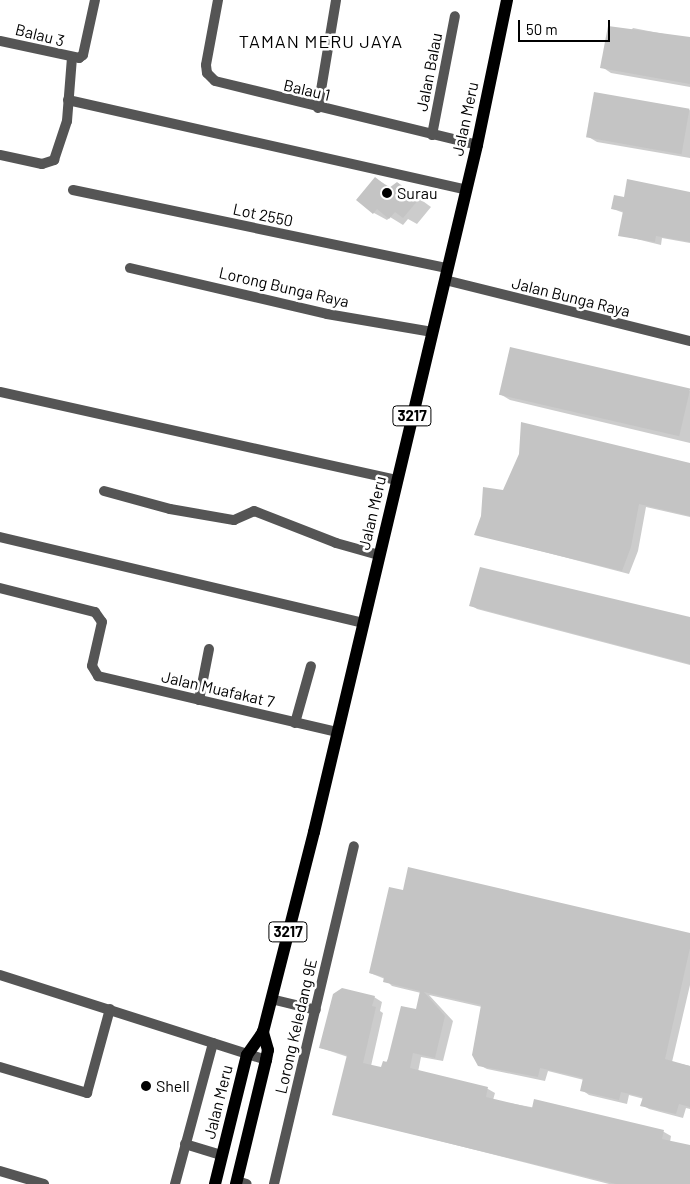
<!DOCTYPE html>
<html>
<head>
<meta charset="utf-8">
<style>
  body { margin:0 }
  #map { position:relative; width:690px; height:1184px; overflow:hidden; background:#fff; font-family:Barlow,sans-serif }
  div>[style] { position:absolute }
  .shadow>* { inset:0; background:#0003 }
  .building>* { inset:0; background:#c4c4c4; transform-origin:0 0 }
  .minor>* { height:10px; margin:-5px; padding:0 5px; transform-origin:5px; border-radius:5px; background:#555 }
  .tertiary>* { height:10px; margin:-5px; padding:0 5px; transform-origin:5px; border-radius:5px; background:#555 }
  .primary>* { height:12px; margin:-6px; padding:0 6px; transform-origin:6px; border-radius:6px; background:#000 }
  .dots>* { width:14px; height:14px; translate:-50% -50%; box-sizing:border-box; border:2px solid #fff; border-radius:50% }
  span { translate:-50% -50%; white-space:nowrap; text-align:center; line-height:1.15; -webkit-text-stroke:5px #fff; paint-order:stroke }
  .shield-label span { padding:1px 4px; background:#fff; border:1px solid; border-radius:4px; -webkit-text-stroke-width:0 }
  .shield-label { font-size:15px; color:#000; font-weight:700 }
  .street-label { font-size:16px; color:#000 }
  .poi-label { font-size:16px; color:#000 }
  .left { translate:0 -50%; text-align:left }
  .neighbourhood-label { font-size:18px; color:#000; letter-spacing:1px }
  .scale { position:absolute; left:518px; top:20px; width:92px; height:22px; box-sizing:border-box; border:2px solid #000; border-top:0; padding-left:6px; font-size:15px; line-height:18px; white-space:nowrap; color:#000; -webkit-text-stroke:4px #fff; paint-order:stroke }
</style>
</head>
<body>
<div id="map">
  <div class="shadow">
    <div style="clip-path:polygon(633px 28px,690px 39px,690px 87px,611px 73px,602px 67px)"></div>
    <div style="clip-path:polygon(690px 110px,690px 158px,597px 142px,587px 136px)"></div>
    <div style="clip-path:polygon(375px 178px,391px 188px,398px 183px,431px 207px,417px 224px,408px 219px,403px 225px,390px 217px,387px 220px,374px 213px)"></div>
    <div style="clip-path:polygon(690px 192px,690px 243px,662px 238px,661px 245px,620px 235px,624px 213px,613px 209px,625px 198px)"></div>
    <div style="clip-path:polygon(690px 391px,690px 443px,510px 400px,500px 394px)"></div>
    <div style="clip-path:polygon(690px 465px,690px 517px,646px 507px,638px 551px,629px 574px,475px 534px,504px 492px)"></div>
    <div style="clip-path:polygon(471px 605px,690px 619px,690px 665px,477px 609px)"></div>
    <div style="clip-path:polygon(690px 934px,690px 985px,672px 1062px,690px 1066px,690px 1109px,686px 1108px,683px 1118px,649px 1109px,642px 1105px,644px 1099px,629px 1095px,627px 1104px,589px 1095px,582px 1090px,584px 1080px,548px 1071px,545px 1081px,487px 1069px,479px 1065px,482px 1007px,429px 995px,453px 1021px,443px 1061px,421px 1057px,418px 1072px,488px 1089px,495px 1093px,493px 1100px,664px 1132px,671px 1136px,670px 1142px,690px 1147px,690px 1184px,609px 1184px,334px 1114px,348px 1057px,321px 1048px,374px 997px,382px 1002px,380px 1011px,383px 1013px,371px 1066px,382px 1069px,417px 1011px,421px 993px,392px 986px,385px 979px,370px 973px)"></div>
  </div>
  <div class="building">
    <div style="clip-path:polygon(608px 26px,690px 37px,690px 84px,600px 68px)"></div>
    <div style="left:594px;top:92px;width:97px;height:46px;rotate:10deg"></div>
    <div style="clip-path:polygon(375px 177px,389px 188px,397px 182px,419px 199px,403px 218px,395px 212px,389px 219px,377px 209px,373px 214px,356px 200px)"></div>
    <div style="clip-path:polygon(627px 179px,690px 192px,690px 242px,656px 236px,655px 242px,618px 236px,623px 211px,611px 209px,614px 195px,624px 197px)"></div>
    <div style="left:510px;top:347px;width:185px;height:49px;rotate:13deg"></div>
    <div style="clip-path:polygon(521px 422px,690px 463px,690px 516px,639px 504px,631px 547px,622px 571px,474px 535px,481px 516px,483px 487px,503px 490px,519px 454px)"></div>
    <div style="clip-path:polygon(480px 567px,690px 617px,690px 664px,469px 606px)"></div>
    <div style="clip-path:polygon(408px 867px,690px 933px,690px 948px,665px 1059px,690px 1066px,690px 1107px,679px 1104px,676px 1114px,640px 1106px,643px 1097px,621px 1092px,619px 1100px,580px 1091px,583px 1078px,540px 1068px,538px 1077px,478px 1066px,472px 1055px,481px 1005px,424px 992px,445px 1016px,435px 1058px,413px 1053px,410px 1068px,488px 1087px,486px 1097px,532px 1108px,534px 1099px,664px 1130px,662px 1139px,690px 1145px,690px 1184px,616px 1184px,332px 1115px,347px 1055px,319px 1048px,333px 994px,342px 988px,375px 996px,372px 1006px,376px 1007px,363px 1063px,381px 1067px,383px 1061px,387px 1062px,401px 1006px,416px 1009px,420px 991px,383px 982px,384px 977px,369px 973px,389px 887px,403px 890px)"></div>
  </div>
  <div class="minor">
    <div style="left:218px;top:0;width:66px;rotate:100.5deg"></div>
    <div style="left:206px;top:65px;width:8px;rotate:83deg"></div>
    <div style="left:207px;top:73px;width:11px;rotate:45deg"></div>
    <div style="left:215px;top:81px;width:270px;rotate:13.7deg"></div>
    <div style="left:0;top:41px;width:81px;rotate:12.1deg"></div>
    <div style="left:79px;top:58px;width:5px;rotate:-37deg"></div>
    <div style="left:83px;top:55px;width:56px;rotate:-77.7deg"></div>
    <div style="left:68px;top:100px;width:408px;rotate:12.7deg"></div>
    <div style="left:318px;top:108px;width:109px;rotate:-80.5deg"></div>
    <div style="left:432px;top:135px;width:121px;rotate:-79.1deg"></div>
    <div style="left:0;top:155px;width:43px;rotate:12.1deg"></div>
    <div style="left:42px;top:164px;width:13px;rotate:-18deg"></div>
    <div style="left:54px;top:160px;width:41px;rotate:-71.6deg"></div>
    <div style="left:67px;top:121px;width:63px;rotate:-85.5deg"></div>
    <div style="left:73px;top:190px;width:382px;rotate:11.8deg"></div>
    <div style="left:130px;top:268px;width:202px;rotate:13.1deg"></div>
    <div style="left:327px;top:314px;width:107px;rotate:9.7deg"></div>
    <div style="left:0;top:392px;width:407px;rotate:12.5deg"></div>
    <div style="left:104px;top:491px;width:68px;rotate:15.3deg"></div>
    <div style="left:170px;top:509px;width:65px;rotate:9.8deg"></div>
    <div style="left:234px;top:520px;width:22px;rotate:-24deg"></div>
    <div style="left:254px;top:511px;width:88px;rotate:21.3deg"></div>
    <div style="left:336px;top:543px;width:45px;rotate:15.6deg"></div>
    <div style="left:0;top:537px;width:373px;rotate:13.3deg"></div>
    <div style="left:0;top:588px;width:98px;rotate:14.2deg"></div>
    <div style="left:95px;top:612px;width:12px;rotate:55deg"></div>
    <div style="left:102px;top:622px;width:45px;rotate:102.8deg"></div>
    <div style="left:92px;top:666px;width:12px;rotate:59deg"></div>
    <div style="left:98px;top:676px;width:245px;rotate:13.2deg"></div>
    <div style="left:199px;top:700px;width:52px;rotate:-78.9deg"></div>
    <div style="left:295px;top:723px;width:59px;rotate:-74.3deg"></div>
    <div style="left:0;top:975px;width:279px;rotate:17.7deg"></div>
    <div style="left:271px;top:999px;width:46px;rotate:13.7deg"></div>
    <div style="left:0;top:1067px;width:91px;rotate:16.6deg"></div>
    <div style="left:87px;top:1093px;width:87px;rotate:-74.7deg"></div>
    <div style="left:185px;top:1144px;width:39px;rotate:17deg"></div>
    <div style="left:0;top:1171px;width:46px;rotate:16.5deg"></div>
    <div style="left:237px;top:1181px;width:10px;rotate:17deg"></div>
    <div style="left:175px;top:1184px;width:146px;rotate:-74.9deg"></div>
    <div style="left:274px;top:1184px;width:347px;rotate:-76.7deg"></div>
  </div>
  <div class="tertiary">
    <div style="left:445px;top:280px;width:252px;rotate:14deg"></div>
  </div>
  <div class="primary">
    <div style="left:215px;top:1184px;width:133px;rotate:-76.1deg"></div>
    <div style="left:247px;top:1055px;width:28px;rotate:-55deg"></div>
    <div style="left:263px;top:1032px;width:206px;rotate:-75.7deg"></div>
    <div style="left:314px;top:832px;width:706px;rotate:-76.65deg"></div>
    <div style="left:477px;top:145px;width:148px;rotate:-78.3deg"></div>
    <div style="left:236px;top:1184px;width:128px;rotate:-76.4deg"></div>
    <div style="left:266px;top:1060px;width:10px;rotate:-79deg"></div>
    <div style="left:268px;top:1050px;width:19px;rotate:-106deg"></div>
  </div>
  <div class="dots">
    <div style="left:387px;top:193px;background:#000"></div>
    <div style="left:146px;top:1086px;background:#000"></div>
  </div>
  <div class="shield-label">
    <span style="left:412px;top:416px">3217</span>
    <span style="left:288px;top:932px">3217</span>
  </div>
  <div class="street-label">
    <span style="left:40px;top:35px;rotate:14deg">Balau 3</span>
    <span style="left:429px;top:72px;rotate:-79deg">Jalan Balau</span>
    <span style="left:307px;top:90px;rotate:13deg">Balau 1</span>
    <span style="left:465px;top:119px;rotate:-78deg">Jalan Meru</span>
    <span style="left:263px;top:215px;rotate:12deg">Lot 2550</span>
    <span style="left:284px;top:287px;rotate:13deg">Lorong Bunga Raya</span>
    <span style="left:571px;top:297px;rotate:14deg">Jalan Bunga Raya</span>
    <span style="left:372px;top:513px;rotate:-77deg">Jalan Meru</span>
    <span style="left:218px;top:689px;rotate:13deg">Jalan Muafakat 7</span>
    <span style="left:296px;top:1026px;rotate:-77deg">Lorong Keledang 9E</span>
    <span style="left:218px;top:1102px;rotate:-76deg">Jalan Meru</span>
  </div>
  <div class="poi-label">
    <span class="left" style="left:397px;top:193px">Surau</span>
    <span class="left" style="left:156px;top:1086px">Shell</span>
  </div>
  <div class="neighbourhood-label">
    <span style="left:321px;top:41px">TAMAN MERU JAYA</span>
  </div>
  <div class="scale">50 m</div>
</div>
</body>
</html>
